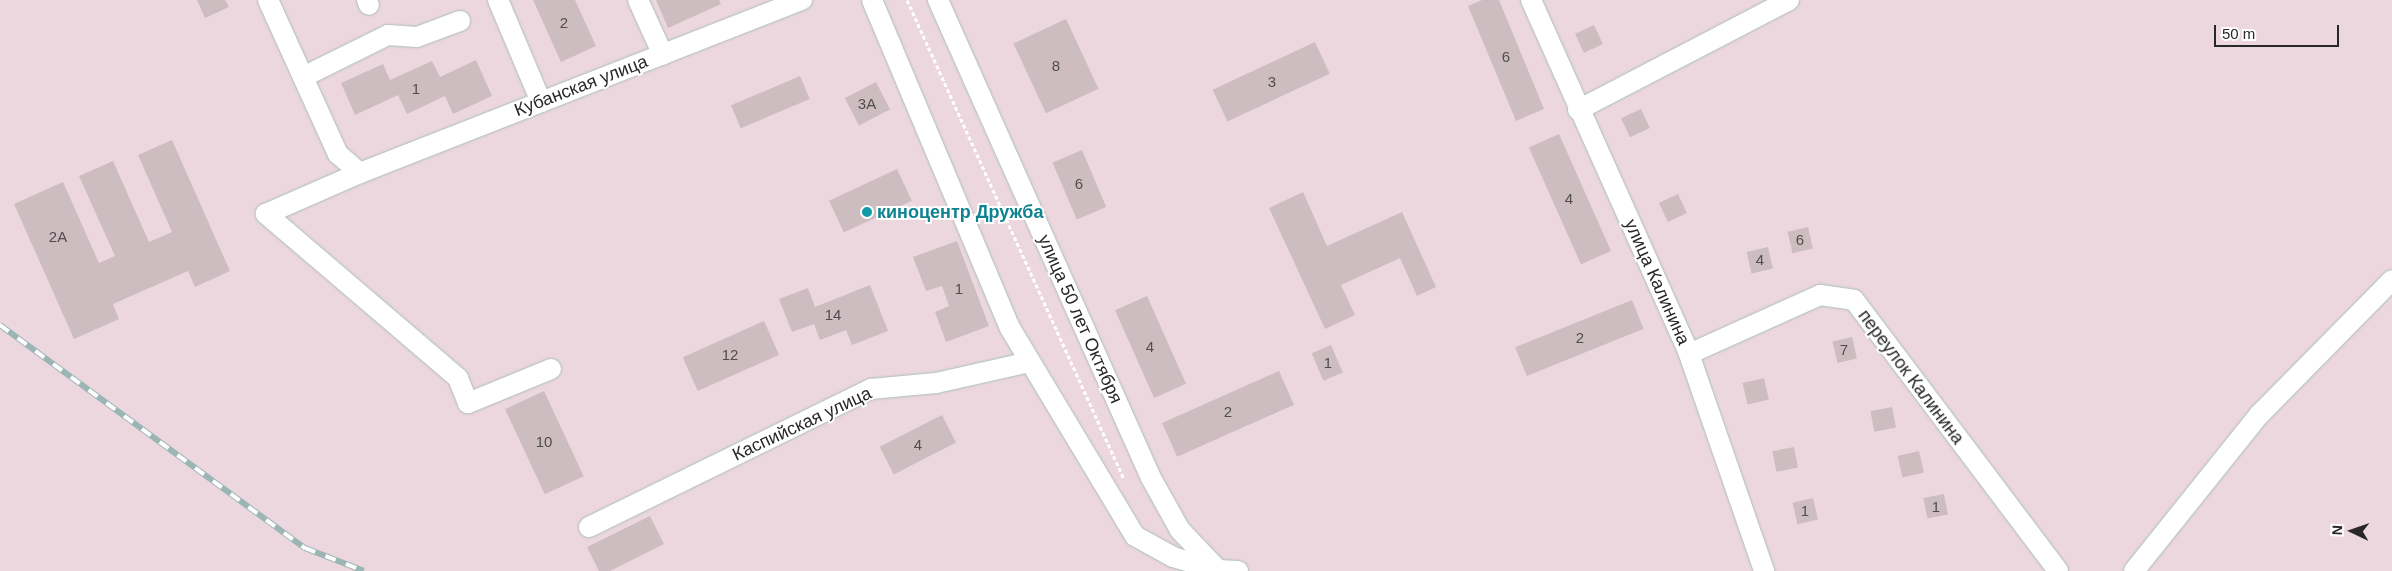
<!DOCTYPE html>
<html>
<head>
<meta charset="utf-8">
<style>
  body { margin:0 }
  #map { position:relative; width:2392px; height:571px; overflow:hidden; background:#ecd7de; font-family:Helvetica,sans-serif }
  div>[style] { position:absolute }
  .building>* { inset:0; background:#cdbdc1; transform-origin:0 0 }
  .path>* { height:3px; margin-top:-1.5px; transform-origin:0; background:repeating-linear-gradient(90deg,#fff 0 4px,transparent 0 6.5px) }
  .roads { filter:drop-shadow(0 0 1px #abbebd) drop-shadow(0 0 1px #abbebd) }
  .minor>* { height:20px; margin:-10px; padding:0 10px; transform-origin:10px; border-radius:10px; background:#fff }
  .rail>* { height:5.5px; margin-top:-2.75px; transform-origin:0; background:repeating-linear-gradient(90deg,#fff 0 11px,#9ab5b4 0 22px); box-sizing:border-box; border-block:1px solid #9ab5b4 }
  .dots>* { width:14px; height:14px; translate:-50% -50%; box-sizing:border-box; border:2px solid #fff; border-radius:50% }
  span { translate:-50% -50%; white-space:nowrap; text-align:center; line-height:1.15; -webkit-text-stroke:4px #fff; paint-order:stroke }
  .number-label { font-size:15px; color:#514d4e }
  .number-label span { -webkit-text-stroke-width:0 }
  .street-label { font-size:18px; color:#282828 }
  .culture-label { font-size:18px; color:#0d838f; font-weight:700 }
  .left { translate:0 -50%; text-align:left }
  .north { position:absolute; left:2327px; top:506px; width:50px; height:50px; -webkit-text-stroke:4px #fff; paint-order:stroke; rotate:273deg; font-size:14px; font-weight:700; line-height:20px; text-align:center; color:#282828 }
  .north::after { content:''; display:block; margin:auto; width:18px; height:22px; background:#282828; clip-path:polygon(50% 0,100% 100%,50% 72%,0 100%) }
  .scale { position:absolute; left:2214px; top:25px; width:125px; height:22px; box-sizing:border-box; border:2px solid #282828; border-top:0; padding-left:6px; font-size:15px; line-height:18px; white-space:nowrap; color:#282828; -webkit-text-stroke:4px #fff; paint-order:stroke }
</style>
</head>
<body>
<div id="map">
  <div class="building">
    <div style="clip-path:polygon(197px 0,225px 0,229px 7px,205px 18px)"></div>
    <div style="clip-path:polygon(533px 0,575px 0,596px 46px,561px 62px)"></div>
    <div style="clip-path:polygon(656px 0,719px 0,721px 4px,668px 28px)"></div>
    <div style="clip-path:polygon(1482px 0,1499px 0,1544px 109px,1516px 121px,1468px 6px)"></div>
    <div style="left:1066px;top:19px;width:77px;height:58px;rotate:65deg"></div>
    <div style="left:1594px;top:25px;width:21px;height:21px;rotate:65deg"></div>
    <div style="left:1315px;top:42px;width:35px;height:113px;rotate:65deg"></div>
    <div style="clip-path:polygon(476px 60px,492px 96px,453px 114px,445px 96px,407px 114px,398px 95px,355px 115px,341px 83px,383px 64px,390px 80px,432px 61px,440px 77px)"></div>
    <div style="left:800px;top:76px;width:25px;height:75px;rotate:67deg"></div>
    <div style="left:876px;top:82px;width:31px;height:35px;rotate:63deg"></div>
    <div style="left:1641px;top:109px;width:21px;height:22px;rotate:65deg"></div>
    <div style="left:1559px;top:134px;width:128px;height:33px;rotate:66deg"></div>
    <div style="clip-path:polygon(172px 140px,230px 271px,195px 287px,188px 271px,113px 304px,119px 319px,74px 339px,14px 204px,63px 182px,99px 263px,115px 256px,79px 176px,113px 161px,149px 242px,172px 232px,138px 155px)"></div>
    <div style="left:1082px;top:150px;width:62px;height:32px;rotate:67deg"></div>
    <div style="left:897px;top:169px;width:35px;height:75px;rotate:65deg"></div>
    <div style="clip-path:polygon(1303px 192px,1327px 246px,1402px 212px,1436px 287px,1417px 296px,1400px 258px,1341px 285px,1355px 315px,1325px 329px,1269px 208px)"></div>
    <div style="left:1678px;top:194px;width:21px;height:21px;rotate:65deg"></div>
    <div style="left:1808px;top:227px;width:22px;height:21px;rotate:77deg"></div>
    <div style="clip-path:polygon(957px 241px,989px 326px,946px 342px,935px 312px,949px 306px,942px 286px,926px 291px,913px 257px)"></div>
    <div style="left:1768px;top:247px;width:22px;height:22px;rotate:77deg"></div>
    <div style="clip-path:polygon(870px 285px,888px 331px,852px 345px,846px 330px,820px 340px,814px 324px,792px 332px,779px 299px,808px 288px,815px 307px)"></div>
    <div style="left:1147px;top:296px;width:96px;height:35px;rotate:66deg"></div>
    <div style="left:1632px;top:300px;width:31px;height:126px;rotate:68deg"></div>
    <div style="left:764px;top:321px;width:37px;height:89px;rotate:66deg"></div>
    <div style="left:1852px;top:337px;width:22px;height:20px;rotate:77deg"></div>
    <div style="left:1331px;top:345px;width:30px;height:21px;rotate:67deg"></div>
    <div style="left:1279px;top:371px;width:37px;height:128px;rotate:66deg"></div>
    <div style="left:1764px;top:378px;width:22px;height:22px;rotate:77deg"></div>
    <div style="left:544px;top:391px;width:94px;height:43px;rotate:65deg"></div>
    <div style="left:1892px;top:407px;width:21px;height:22px;rotate:79deg"></div>
    <div style="left:942px;top:415px;width:31px;height:70px;rotate:63deg"></div>
    <div style="left:1794px;top:447px;width:21px;height:22px;rotate:79deg"></div>
    <div style="left:1919px;top:451px;width:22px;height:22px;rotate:77deg"></div>
    <div style="left:1944px;top:494px;width:21px;height:21px;rotate:79deg"></div>
    <div style="left:1813px;top:498px;width:22px;height:21px;rotate:77deg"></div>
    <div style="clip-path:polygon(650px 516px,664px 544px,610px 571px,599px 571px,587px 547px)"></div>
  </div>
  <div class="path">
    <div style="left:907px;top:0;width:526px;rotate:65.63deg"></div>
  </div>
  <div class="roads">
    <div class="minor">
      <div style="left:268px;top:0;width:169px;rotate:65.6deg"></div>
      <div style="left:338px;top:154px;width:29px;rotate:41deg"></div>
      <div style="left:367px;top:0;width:5px;rotate:68deg"></div>
      <div style="left:498px;top:0;width:111px;rotate:67.1deg"></div>
      <div style="left:638px;top:0;width:60px;rotate:65.6deg"></div>
      <div style="left:872px;top:0;width:356px;rotate:67.2deg"></div>
      <div style="left:1010px;top:328px;width:243px;rotate:59deg"></div>
      <div style="left:1135px;top:536px;width:43px;rotate:28.9deg"></div>
      <div style="left:1173px;top:557px;width:47px;rotate:16.1deg"></div>
      <div style="left:1218px;top:570px;width:20px;rotate:3deg"></div>
      <div style="left:938px;top:0;width:523px;rotate:65.98deg"></div>
      <div style="left:1151px;top:478px;width:60px;rotate:60.9deg"></div>
      <div style="left:1180px;top:530px;width:54px;rotate:46.5deg"></div>
      <div style="left:1531px;top:0;width:388px;rotate:65.9deg"></div>
      <div style="left:1689px;top:354px;width:230px;rotate:70.9deg"></div>
      <div style="left:303px;top:77px;width:95px;rotate:-26.3deg"></div>
      <div style="left:388px;top:35px;width:29px;rotate:4deg"></div>
      <div style="left:417px;top:37px;width:46px;rotate:-20.4deg"></div>
      <div style="left:1578px;top:110px;width:238px;rotate:-27.5deg"></div>
      <div style="left:1689px;top:354px;width:144px;rotate:-24.2deg"></div>
      <div style="left:1820px;top:295px;width:34px;rotate:8deg"></div>
      <div style="left:1854px;top:300px;width:339px;rotate:53deg"></div>
      <div style="left:551px;top:369px;width:90px;rotate:157.7deg"></div>
      <div style="left:468px;top:403px;width:27px;rotate:-112deg"></div>
      <div style="left:458px;top:378px;width:253px;rotate:-139.5deg"></div>
      <div style="left:266px;top:214px;width:103px;rotate:-23.6deg"></div>
      <div style="left:360px;top:173px;width:475px;rotate:-21.4deg"></div>
      <div style="left:589px;top:527px;width:314px;rotate:-26.1deg"></div>
      <div style="left:871px;top:389px;width:65px;rotate:-5.3deg"></div>
      <div style="left:936px;top:383px;width:95px;rotate:-12.7deg"></div>
      <div style="left:2134px;top:571px;width:201px;rotate:-51.3deg"></div>
      <div style="left:2260px;top:414px;width:188px;rotate:-45.4deg"></div>
    </div>
  </div>
  <div class="rail">
    <div style="left:0;top:325px;width:378px;rotate:36.2deg"></div>
    <div style="left:305px;top:548px;width:63px;rotate:21.3deg"></div>
  </div>
  <div class="dots">
    <div style="left:867px;top:212px;background:#0f9aa8"></div>
  </div>
  <div class="number-label">
    <span style="left:564px;top:23px">2</span>
    <span style="left:1506px;top:57px">6</span>
    <span style="left:1056px;top:66px">8</span>
    <span style="left:1272px;top:82px">3</span>
    <span style="left:416px;top:89px">1</span>
    <span style="left:867px;top:104px">3А</span>
    <span style="left:1079px;top:184px">6</span>
    <span style="left:1569px;top:199px">4</span>
    <span style="left:58px;top:237px">2А</span>
    <span style="left:1800px;top:240px">6</span>
    <span style="left:1760px;top:260px">4</span>
    <span style="left:959px;top:289px">1</span>
    <span style="left:833px;top:315px">14</span>
    <span style="left:1580px;top:338px">2</span>
    <span style="left:1150px;top:347px">4</span>
    <span style="left:1844px;top:350px">7</span>
    <span style="left:730px;top:355px">12</span>
    <span style="left:1328px;top:363px">1</span>
    <span style="left:1228px;top:412px">2</span>
    <span style="left:544px;top:442px">10</span>
    <span style="left:918px;top:445px">4</span>
    <span style="left:1936px;top:507px">1</span>
    <span style="left:1805px;top:511px">1</span>
  </div>
  <div class="street-label">
    <span style="left:581px;top:86px;rotate:-21deg">Кубанская улица</span>
    <span style="left:1657px;top:282px;rotate:66deg">улица Калинина</span>
    <span style="left:1080px;top:319px;rotate:66deg">улица 50 лет Октября</span>
    <span style="left:1911px;top:377px;rotate:53deg">переулок Калинина</span>
    <span style="left:802px;top:424px;rotate:-25deg">Каспийская улица</span>
  </div>
  <div class="culture-label">
    <span class="left" style="left:877px;top:212px">киноцентр Дружба</span>
  </div>
  <div class="north">N</div>
  <div class="scale">50 m</div>
</div>
</body>
</html>
